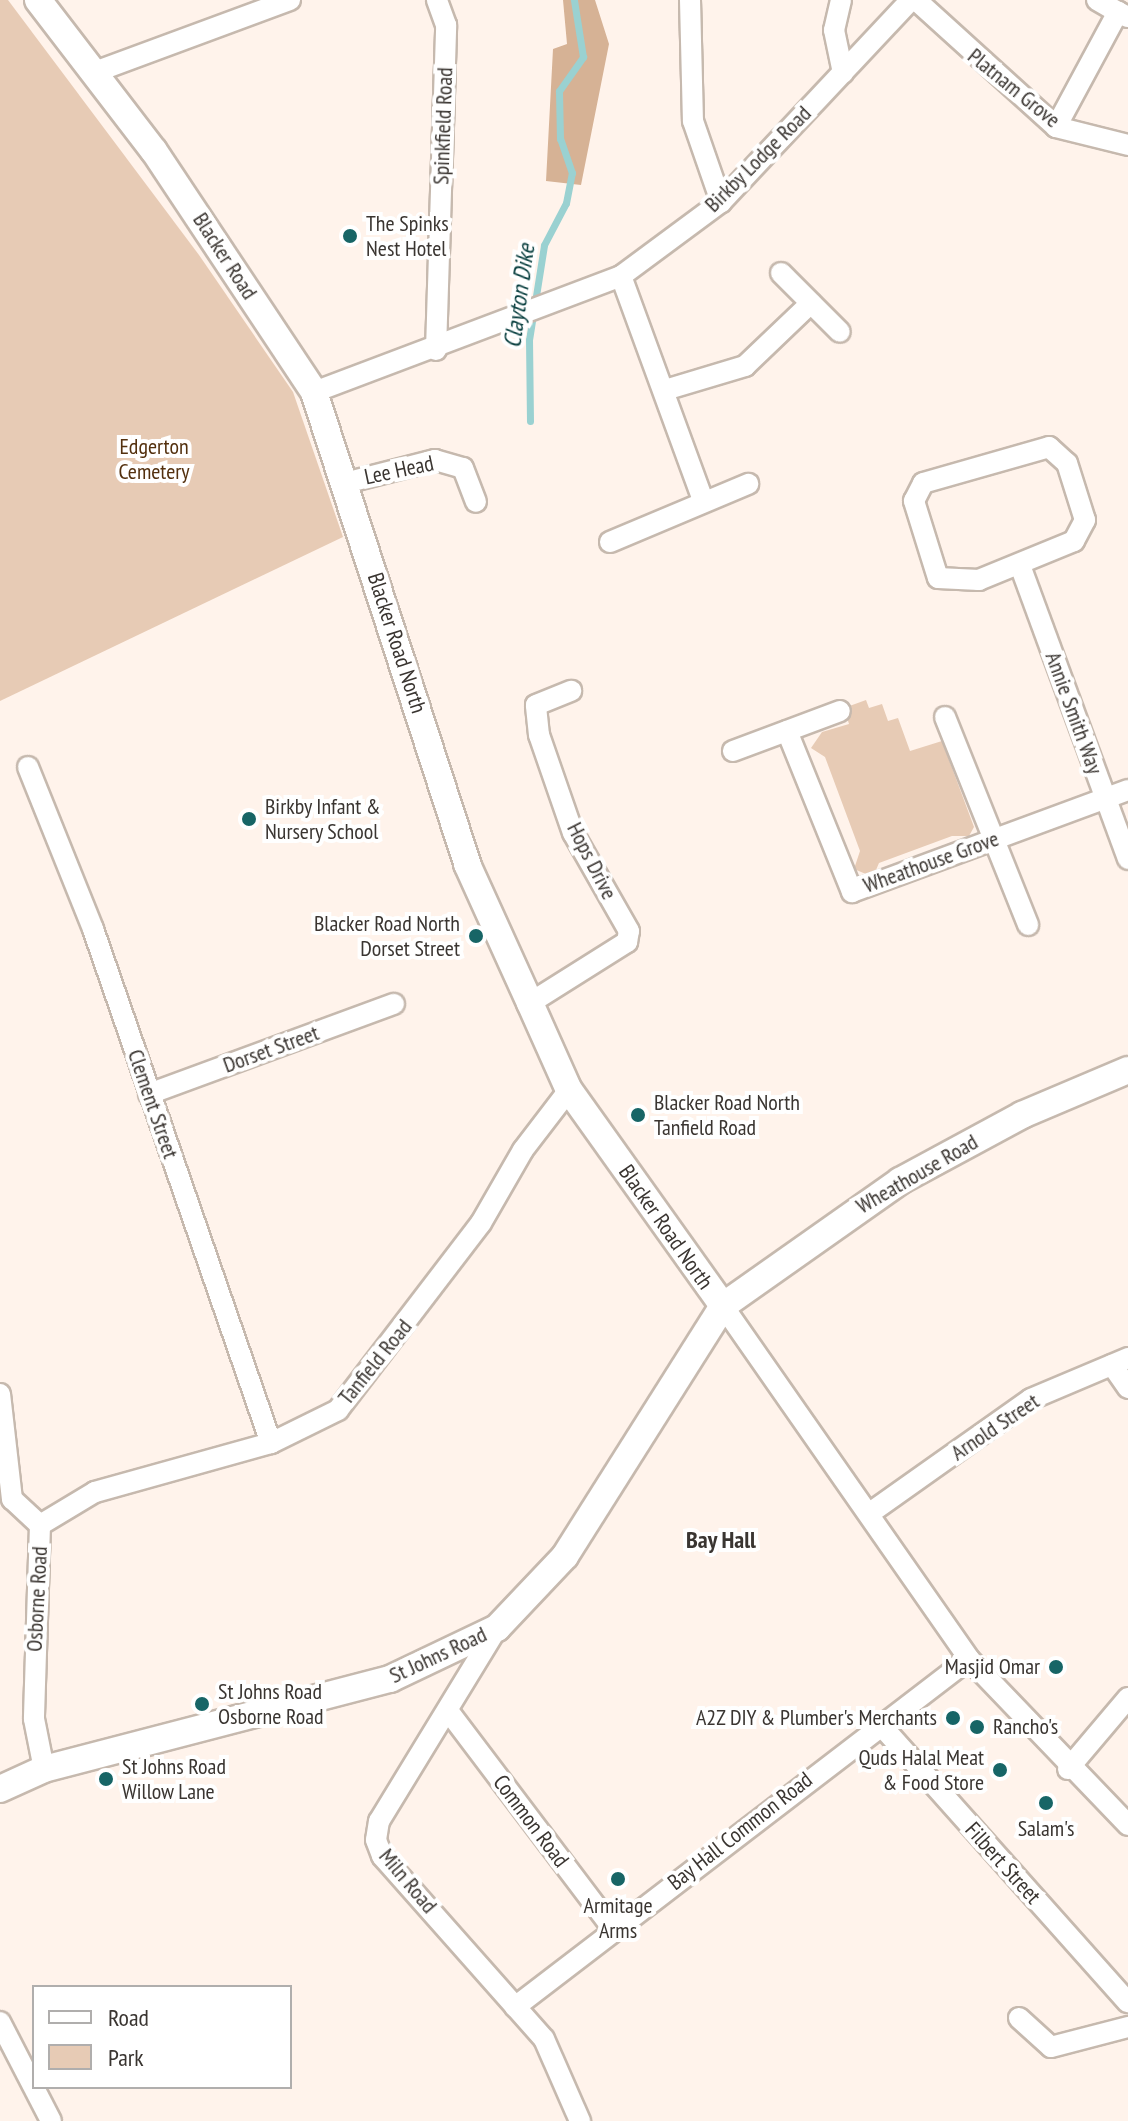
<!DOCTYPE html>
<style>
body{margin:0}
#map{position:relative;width:1128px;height:2121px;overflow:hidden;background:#fff3eb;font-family:"PT Sans Narrow",sans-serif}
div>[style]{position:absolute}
.green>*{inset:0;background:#e7cbb5}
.forest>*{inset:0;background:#d6b295}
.stream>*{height:7px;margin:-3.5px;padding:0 3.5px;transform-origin:3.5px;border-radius:3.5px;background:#9ad1d1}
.roads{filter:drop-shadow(2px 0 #c6b9ae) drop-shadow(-2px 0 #c6b9ae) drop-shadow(0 2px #c6b9ae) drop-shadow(0 -2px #c6b9ae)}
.minor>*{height:20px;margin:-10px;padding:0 10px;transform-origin:10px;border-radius:10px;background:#fff}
.tertiary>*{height:26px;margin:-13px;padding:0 13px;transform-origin:13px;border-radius:13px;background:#fff}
.dots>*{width:22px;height:22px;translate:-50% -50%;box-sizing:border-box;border:4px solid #fff;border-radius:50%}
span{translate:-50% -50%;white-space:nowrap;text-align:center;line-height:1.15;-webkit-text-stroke:8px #fff;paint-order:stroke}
.street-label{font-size:22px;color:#3a3531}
.poi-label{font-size:22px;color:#3a3531}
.left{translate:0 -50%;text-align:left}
.right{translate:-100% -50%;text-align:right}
.park-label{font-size:22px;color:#53300e}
.water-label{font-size:24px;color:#053c3c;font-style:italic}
.neighbourhood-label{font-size:24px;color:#3a3531;font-weight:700}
.legend{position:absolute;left:32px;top:1985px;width:260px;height:104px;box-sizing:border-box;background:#fff;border:2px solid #b0aead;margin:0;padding:10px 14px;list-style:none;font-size:24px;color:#3a3531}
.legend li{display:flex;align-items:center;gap:16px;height:40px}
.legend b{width:40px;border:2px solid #b0aead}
</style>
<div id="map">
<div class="green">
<i style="clip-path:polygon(0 0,8px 0,199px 255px,293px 392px,343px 537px,0 701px)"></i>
<i style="clip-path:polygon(866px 700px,869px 708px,882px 704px,888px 721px,898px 718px,910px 751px,942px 741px,974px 827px,969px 836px,952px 836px,879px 863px,873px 877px,854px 869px,860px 851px,825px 757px,811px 748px,822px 732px,849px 724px,844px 708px)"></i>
</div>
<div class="forest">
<i style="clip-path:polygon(563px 0,595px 0,609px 44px,581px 185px,546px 181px,553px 49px,567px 44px)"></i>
</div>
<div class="stream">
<i style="left:530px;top:421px;width:81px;rotate:-90.7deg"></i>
<i style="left:529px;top:340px;width:96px;rotate:-81deg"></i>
<i style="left:544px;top:245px;width:47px;rotate:-62.4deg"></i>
<i style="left:566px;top:203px;width:31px;rotate:-79deg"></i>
<i style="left:572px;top:173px;width:36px;rotate:-109deg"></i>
<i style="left:560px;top:139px;width:48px;rotate:-91.2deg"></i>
<i style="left:559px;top:91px;width:42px;rotate:-54.8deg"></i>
<i style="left:583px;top:57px;width:58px;rotate:-99deg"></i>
</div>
<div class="roads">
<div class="minor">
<i style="left:690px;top:0;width:121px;rotate:88.6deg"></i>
<i style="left:693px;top:121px;width:86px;rotate:70.9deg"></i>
<i style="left:841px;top:0;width:31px;rotate:103deg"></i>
<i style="left:834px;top:30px;width:44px;rotate:78.2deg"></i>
<i style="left:916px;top:0;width:189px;rotate:42.2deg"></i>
<i style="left:1056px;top:127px;width:74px;rotate:14deg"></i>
<i style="left:1097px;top:0;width:24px;rotate:30deg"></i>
<i style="left:95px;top:72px;width:208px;rotate:-20.3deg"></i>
<i style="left:1056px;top:127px;width:131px;rotate:-61.7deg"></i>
<i style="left:1118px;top:12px;width:11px;rotate:27deg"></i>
<i style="left:781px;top:273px;width:83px;rotate:45deg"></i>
<i style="left:621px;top:276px;width:239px;rotate:69.9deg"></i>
<i style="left:436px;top:350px;width:325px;rotate:-88.2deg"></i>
<i style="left:446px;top:25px;width:27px;rotate:-110deg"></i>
<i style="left:665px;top:390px;width:84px;rotate:-16.7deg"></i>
<i style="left:745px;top:366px;width:91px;rotate:-43.7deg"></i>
<i style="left:314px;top:392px;width:328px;rotate:-20.7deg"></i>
<i style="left:621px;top:276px;width:124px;rotate:-36.5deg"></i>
<i style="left:721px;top:202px;width:277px;rotate:-46.8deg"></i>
<i style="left:1049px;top:447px;width:24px;rotate:42deg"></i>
<i style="left:1067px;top:463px;width:60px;rotate:72.5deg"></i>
<i style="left:1085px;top:520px;width:24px;rotate:118deg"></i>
<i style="left:1074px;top:541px;width:103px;rotate:157.7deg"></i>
<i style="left:979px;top:580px;width:41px;rotate:-177.2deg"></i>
<i style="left:938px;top:578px;width:81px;rotate:-107.3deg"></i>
<i style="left:914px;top:501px;width:20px;rotate:-63deg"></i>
<i style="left:923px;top:483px;width:131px;rotate:-15.9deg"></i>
<i style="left:345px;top:483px;width:93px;rotate:-14.3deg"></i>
<i style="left:435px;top:460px;width:29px;rotate:16deg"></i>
<i style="left:463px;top:468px;width:36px;rotate:69deg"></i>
<i style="left:610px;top:542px;width:150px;rotate:-22.8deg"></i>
<i style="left:1021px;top:568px;width:310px;rotate:69.8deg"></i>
<i style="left:945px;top:717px;width:224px;rotate:68.2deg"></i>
<i style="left:787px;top:731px;width:174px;rotate:68deg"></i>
<i style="left:852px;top:892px;width:294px;rotate:-20.3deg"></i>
<i style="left:733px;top:751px;width:114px;rotate:-20.5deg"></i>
<i style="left:28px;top:767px;width:175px;rotate:68.1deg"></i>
<i style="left:93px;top:929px;width:544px;rotate:70.9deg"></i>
<i style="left:530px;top:1003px;width:115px;rotate:-32.2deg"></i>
<i style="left:627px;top:942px;width:11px;rotate:-80deg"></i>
<i style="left:629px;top:931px;width:113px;rotate:-119.7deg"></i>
<i style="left:573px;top:833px;width:104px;rotate:-109.1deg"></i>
<i style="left:539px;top:735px;width:30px;rotate:-96deg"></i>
<i style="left:536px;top:705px;width:38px;rotate:-22deg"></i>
<i style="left:149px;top:1094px;width:261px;rotate:-20.2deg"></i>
<i style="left:723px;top:1306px;width:430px;rotate:55.1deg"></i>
<i style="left:969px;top:1659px;width:230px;rotate:46.2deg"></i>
<i style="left:1112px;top:1365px;width:28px;rotate:55deg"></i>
<i style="left:0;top:1394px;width:106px;rotate:83.5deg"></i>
<i style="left:12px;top:1499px;width:38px;rotate:43deg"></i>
<i style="left:40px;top:1525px;width:194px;rotate:91.8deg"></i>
<i style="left:34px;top:1719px;width:51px;rotate:78.7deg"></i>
<i style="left:870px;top:1513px;width:197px;rotate:-35.3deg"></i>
<i style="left:1031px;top:1399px;width:105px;rotate:-22.9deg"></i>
<i style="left:40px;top:1525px;width:64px;rotate:-31deg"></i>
<i style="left:95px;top:1492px;width:183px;rotate:-15.6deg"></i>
<i style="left:271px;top:1443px;width:75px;rotate:-26.2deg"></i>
<i style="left:338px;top:1410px;width:235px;rotate:-52.6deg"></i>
<i style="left:481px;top:1223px;width:84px;rotate:-60.1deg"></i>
<i style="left:523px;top:1150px;width:76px;rotate:-52.5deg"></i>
<i style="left:497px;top:1628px;width:226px;rotate:121.4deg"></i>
<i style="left:379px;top:1821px;width:19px;rotate:99deg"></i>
<i style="left:376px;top:1840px;width:17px;rotate:69deg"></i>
<i style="left:382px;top:1856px;width:244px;rotate:48.5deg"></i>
<i style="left:544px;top:2039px;width:90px;rotate:66.3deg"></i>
<i style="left:449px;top:1712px;width:272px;rotate:52.9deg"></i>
<i style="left:879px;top:1723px;width:374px;rotate:48.3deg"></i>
<i style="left:1068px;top:1769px;width:93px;rotate:-49.8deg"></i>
<i style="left:515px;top:2007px;width:572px;rotate:-37.47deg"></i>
<i style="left:1019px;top:2018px;width:43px;rotate:42.2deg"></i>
<i style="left:1051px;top:2047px;width:80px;rotate:-14.6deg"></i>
<i style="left:0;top:2022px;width:111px;rotate:62.7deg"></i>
</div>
<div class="tertiary">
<i style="left:38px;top:0;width:190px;rotate:52.5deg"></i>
<i style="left:154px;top:151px;width:289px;rotate:56.4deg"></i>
<i style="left:314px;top:392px;width:496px;rotate:72deg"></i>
<i style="left:467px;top:864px;width:153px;rotate:65.6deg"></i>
<i style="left:530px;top:1003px;width:95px;rotate:65.9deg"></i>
<i style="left:569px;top:1090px;width:265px;rotate:54.5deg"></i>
<i style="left:0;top:1789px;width:48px;rotate:-24.4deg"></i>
<i style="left:44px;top:1769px;width:358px;rotate:-14.6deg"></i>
<i style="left:390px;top:1679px;width:119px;rotate:-25.5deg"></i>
<i style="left:497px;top:1628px;width:99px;rotate:-46.6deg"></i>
<i style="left:565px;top:1556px;width:296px;rotate:-57.7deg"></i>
<i style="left:723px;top:1306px;width:217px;rotate:-35.2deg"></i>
<i style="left:900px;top:1181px;width:139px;rotate:-28.4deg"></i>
<i style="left:1022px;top:1115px;width:115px;rotate:-23deg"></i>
</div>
</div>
<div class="dots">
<i style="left:350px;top:236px;background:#176566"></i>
<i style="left:249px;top:819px;background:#176566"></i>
<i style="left:476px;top:936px;background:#176566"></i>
<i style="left:638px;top:1115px;background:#176566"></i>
<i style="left:1056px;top:1667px;background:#176566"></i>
<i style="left:202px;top:1704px;background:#176566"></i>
<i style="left:953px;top:1718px;background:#176566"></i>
<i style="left:977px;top:1727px;background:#176566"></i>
<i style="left:1000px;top:1770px;background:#176566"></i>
<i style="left:106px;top:1779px;background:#176566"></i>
<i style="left:1046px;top:1803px;background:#176566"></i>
<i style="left:618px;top:1879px;background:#176566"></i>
</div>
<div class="street-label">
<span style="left:1014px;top:88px;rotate:39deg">Platnam Grove</span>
<span style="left:443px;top:126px;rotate:-88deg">Spinkfield Road</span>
<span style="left:758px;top:159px;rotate:-45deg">Birkby Lodge Road</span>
<span style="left:225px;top:256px;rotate:57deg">Blacker Road</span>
<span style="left:399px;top:470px;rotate:-12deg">Lee Head</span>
<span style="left:397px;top:643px;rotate:72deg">Blacker Road North</span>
<span style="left:1074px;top:713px;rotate:70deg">Annie Smith Way</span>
<span style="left:592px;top:861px;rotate:63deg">Hops Drive</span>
<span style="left:931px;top:862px;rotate:-20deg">Wheathouse Grove</span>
<span style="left:271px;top:1049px;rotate:-20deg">Dorset Street</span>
<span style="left:153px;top:1104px;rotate:71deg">Clement Street</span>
<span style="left:917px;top:1174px;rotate:-30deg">Wheathouse Road</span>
<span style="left:666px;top:1227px;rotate:55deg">Blacker Road North</span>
<span style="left:375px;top:1362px;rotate:-51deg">Tanfield Road</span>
<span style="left:995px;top:1427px;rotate:-34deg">Arnold Street</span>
<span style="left:37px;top:1599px;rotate:-87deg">Osborne Road</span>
<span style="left:438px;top:1655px;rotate:-25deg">St Johns Road</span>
<span style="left:531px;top:1821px;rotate:53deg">Common Road</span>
<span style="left:740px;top:1831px;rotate:-38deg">Bay Hall Common Road</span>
<span style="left:1003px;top:1863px;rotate:48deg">Filbert Street</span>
<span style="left:408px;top:1881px;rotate:50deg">Miln Road</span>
</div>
<div class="poi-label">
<span class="left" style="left:366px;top:236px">The Spinks<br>Nest Hotel</span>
<span class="left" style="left:265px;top:819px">Birkby Infant &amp;<br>Nursery School</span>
<span class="right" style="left:460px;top:936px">Blacker Road North<br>Dorset Street</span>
<span class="left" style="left:654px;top:1115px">Blacker Road North<br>Tanfield Road</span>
<span class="right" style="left:1040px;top:1667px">Masjid Omar</span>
<span class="left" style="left:218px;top:1704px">St Johns Road<br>Osborne Road</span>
<span class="right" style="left:937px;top:1718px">A2Z DIY &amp; Plumber's Merchants</span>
<span class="left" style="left:993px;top:1727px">Rancho's</span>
<span class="right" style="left:984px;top:1770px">Quds Halal Meat<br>&amp; Food Store</span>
<span class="left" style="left:122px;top:1779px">St Johns Road<br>Willow Lane</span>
<span style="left:1046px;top:1829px">Salam's</span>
<span style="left:618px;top:1918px">Armitage<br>Arms</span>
</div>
<div class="park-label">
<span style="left:154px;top:459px">Edgerton<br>Cemetery</span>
</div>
<div class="water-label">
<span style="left:519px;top:296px;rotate:-82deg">Clayton Dike</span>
</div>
<div class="neighbourhood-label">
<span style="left:721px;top:1540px">Bay Hall</span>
</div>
<ul class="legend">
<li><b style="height:10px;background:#fff"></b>Road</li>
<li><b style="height:22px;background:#e7cbb5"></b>Park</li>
</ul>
</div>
